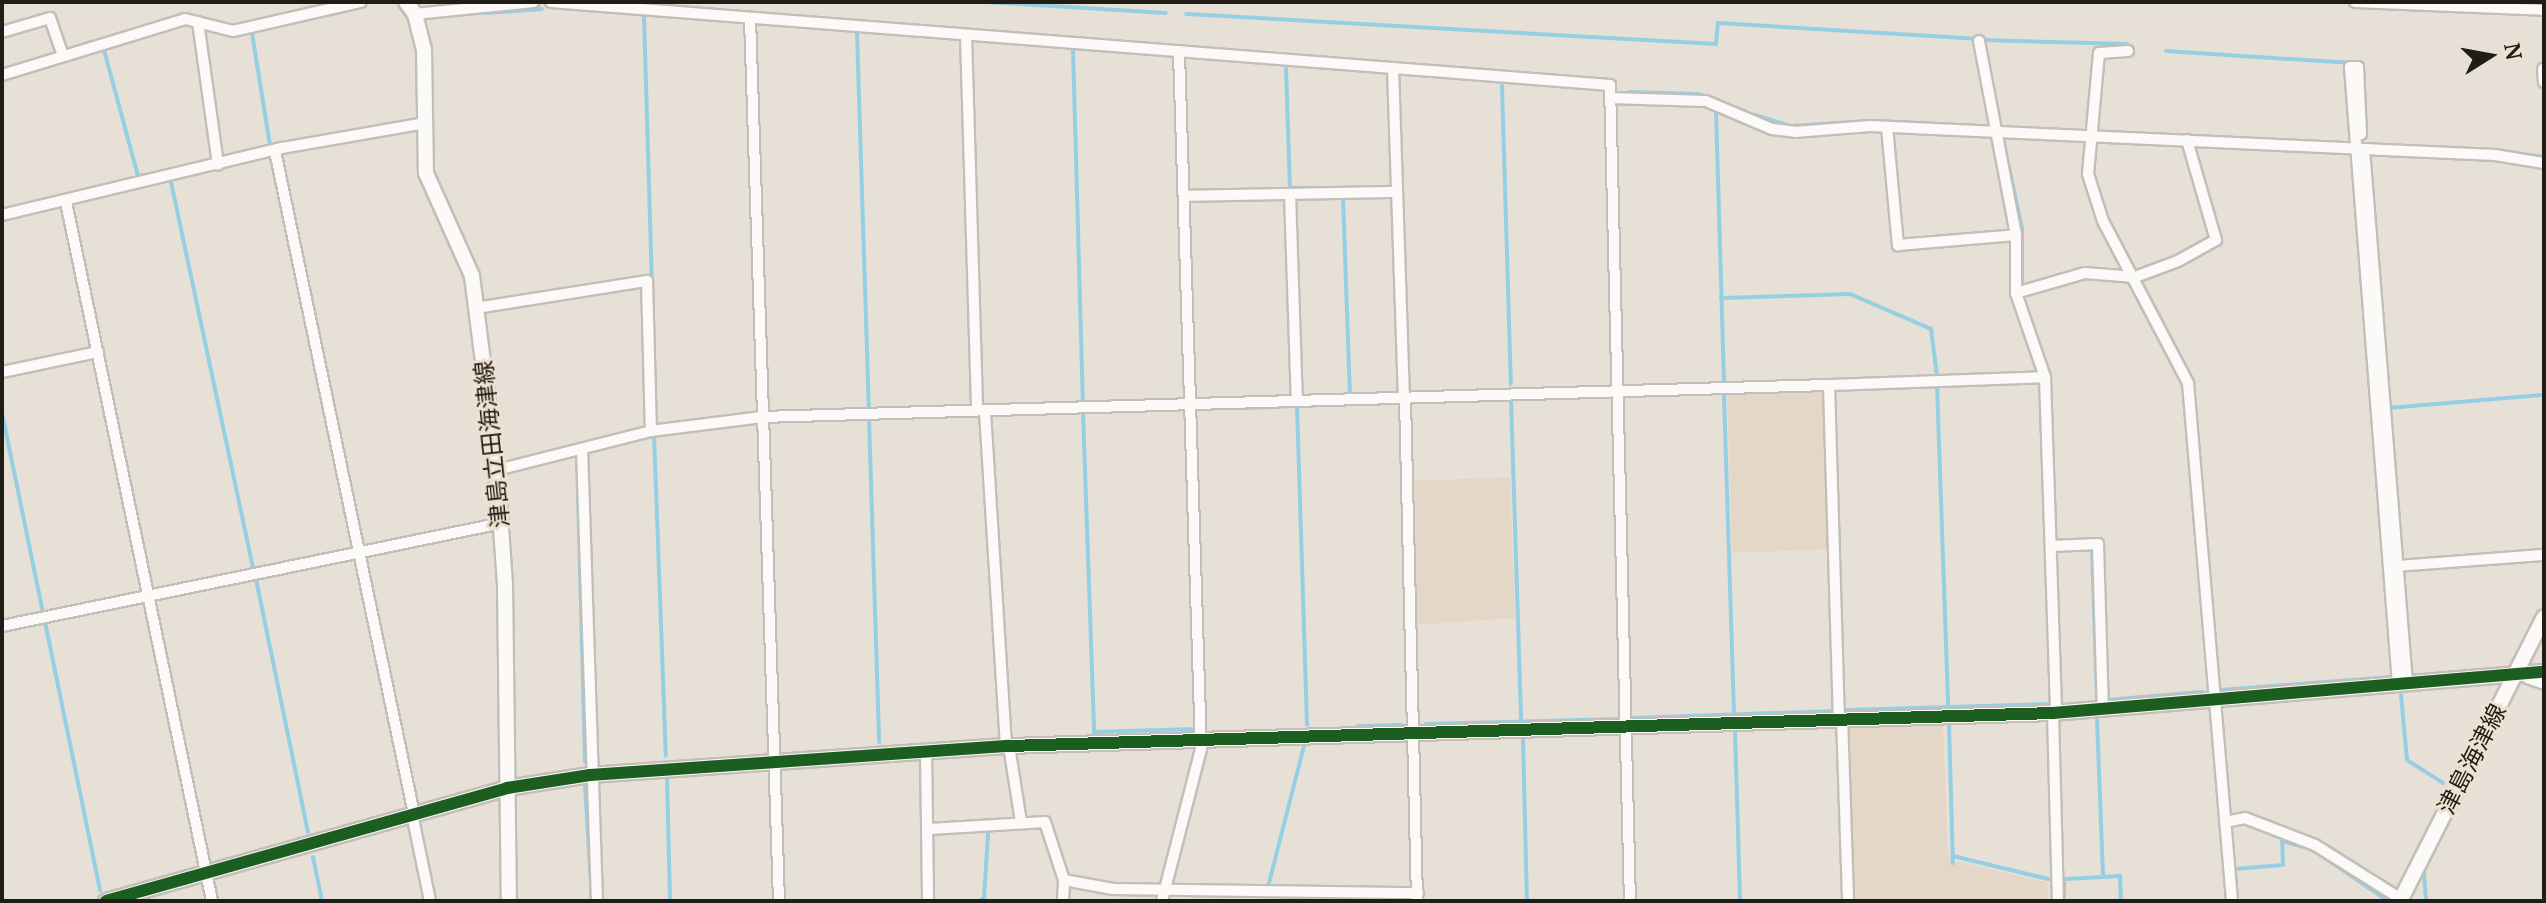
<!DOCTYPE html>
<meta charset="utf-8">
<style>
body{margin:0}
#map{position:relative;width:2546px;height:903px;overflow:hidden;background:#e7e0d7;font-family:"PT Serif","Noto Sans JP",serif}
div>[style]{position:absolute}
.built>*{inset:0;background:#e4d7c7}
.stream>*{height:4px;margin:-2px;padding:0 2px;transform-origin:2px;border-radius:2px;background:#96cfe4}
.roads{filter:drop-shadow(2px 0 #c3beb7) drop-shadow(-2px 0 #c3beb7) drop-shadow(0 2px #c3beb7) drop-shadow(0 -2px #c3beb7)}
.street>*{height:10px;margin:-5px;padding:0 5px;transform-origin:5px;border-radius:5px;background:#fbfaf9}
.secondary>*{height:14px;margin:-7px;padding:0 7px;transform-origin:7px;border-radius:7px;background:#fbfaf9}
.cycleway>*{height:12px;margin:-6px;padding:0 6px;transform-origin:6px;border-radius:6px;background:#1b5e20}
span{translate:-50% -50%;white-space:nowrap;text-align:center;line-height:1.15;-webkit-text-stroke:6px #ede1d1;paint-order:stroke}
.street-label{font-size:24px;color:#201c16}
.frame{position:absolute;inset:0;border:4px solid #201c16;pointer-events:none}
.north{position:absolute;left:2450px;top:16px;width:80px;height:80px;-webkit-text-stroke:6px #ede1d1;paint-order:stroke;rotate:79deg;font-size:22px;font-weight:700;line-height:32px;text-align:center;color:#201c16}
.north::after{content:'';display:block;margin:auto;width:28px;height:36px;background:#201c16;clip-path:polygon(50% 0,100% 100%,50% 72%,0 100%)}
</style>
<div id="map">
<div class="built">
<i style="clip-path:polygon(1825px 391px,1831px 549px,1732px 553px,1727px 392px)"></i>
<i style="clip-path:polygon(1510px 477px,1515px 618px,1416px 625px,1412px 481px)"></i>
<i style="clip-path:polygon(1943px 724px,1948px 859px,2048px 883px,2048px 901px,1851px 901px,1845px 726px)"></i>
</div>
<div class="stream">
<i style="left:986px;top:2px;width:180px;rotate:3.5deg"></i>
<i style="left:486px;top:13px;width:56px;rotate:-4.1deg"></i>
<i style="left:1186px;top:14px;width:531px;rotate:3.24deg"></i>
<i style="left:1716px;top:44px;width:21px;rotate:-85deg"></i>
<i style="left:1718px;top:23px;width:259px;rotate:3.5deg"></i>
<i style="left:644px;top:17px;width:265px;rotate:88.3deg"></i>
<i style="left:252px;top:33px;width:113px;rotate:80.9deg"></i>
<i style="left:857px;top:33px;width:378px;rotate:88.2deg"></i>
<i style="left:1982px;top:40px;width:145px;rotate:1.6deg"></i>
<i style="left:104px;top:50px;width:131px;rotate:74.9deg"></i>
<i style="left:138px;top:176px;width:31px;rotate:-9deg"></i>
<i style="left:1073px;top:50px;width:353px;rotate:88.4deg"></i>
<i style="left:2166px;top:51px;width:187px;rotate:3.7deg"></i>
<i style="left:1286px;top:69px;width:119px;rotate:88.1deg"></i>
<i style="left:1290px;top:188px;width:53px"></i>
<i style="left:1502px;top:86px;width:298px;rotate:88.3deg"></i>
<i style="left:1629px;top:92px;width:69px;rotate:1.7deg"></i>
<i style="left:1698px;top:94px;width:52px;rotate:20.2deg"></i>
<i style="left:1716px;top:112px;width:270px;rotate:88.3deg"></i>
<i style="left:1755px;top:115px;width:37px;rotate:17deg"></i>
<i style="left:1790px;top:126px;width:80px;rotate:-3.6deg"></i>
<i style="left:1879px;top:121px;width:175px;rotate:2.9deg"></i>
<i style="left:2005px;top:149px;width:81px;rotate:77.9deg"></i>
<i style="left:2022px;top:228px;width:57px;rotate:90deg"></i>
<i style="left:2495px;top:150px;width:49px;rotate:8.1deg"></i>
<i style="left:171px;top:182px;width:398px;rotate:78deg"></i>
<i style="left:1343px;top:197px;width:198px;rotate:88deg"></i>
<i style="left:1721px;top:298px;width:129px;rotate:-1.8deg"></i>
<i style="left:1850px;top:294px;width:88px;rotate:23.4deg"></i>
<i style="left:1931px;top:329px;width:47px;rotate:82.7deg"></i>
<i style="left:1937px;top:386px;width:321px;rotate:88deg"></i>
<i style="left:1724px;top:396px;width:318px;rotate:88.2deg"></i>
<i style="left:1511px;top:399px;width:323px;rotate:88.2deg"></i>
<i style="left:479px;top:404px;width:117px;rotate:83.1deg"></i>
<i style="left:1297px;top:406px;width:319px;rotate:88.2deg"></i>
<i style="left:1246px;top:408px;width:73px;rotate:-2.4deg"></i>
<i style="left:2388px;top:408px;width:157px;rotate:-4.8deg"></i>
<i style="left:655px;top:411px;width:14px;rotate:86deg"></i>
<i style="left:2px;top:413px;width:204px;rotate:78.4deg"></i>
<i style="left:1083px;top:413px;width:319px;rotate:88deg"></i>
<i style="left:1094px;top:732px;width:101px;rotate:-1.7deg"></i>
<i style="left:869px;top:419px;width:323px;rotate:88.2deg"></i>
<i style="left:654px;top:434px;width:322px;rotate:87.9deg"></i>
<i style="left:577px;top:455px;width:307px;rotate:88.5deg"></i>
<i style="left:2054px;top:551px;width:38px;rotate:-3deg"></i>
<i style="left:2092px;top:549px;width:151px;rotate:88.1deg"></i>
<i style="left:256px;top:579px;width:258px;rotate:78.4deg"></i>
<i style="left:45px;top:622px;width:274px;rotate:78.4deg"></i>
<i style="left:2221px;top:690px;width:170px;rotate:-4.4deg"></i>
<i style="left:2401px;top:695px;width:65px;rotate:84.7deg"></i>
<i style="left:2407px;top:760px;width:43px;rotate:32.6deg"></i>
<i style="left:2106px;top:700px;width:96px;rotate:-4.8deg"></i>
<i style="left:1847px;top:710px;width:201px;rotate:-1.7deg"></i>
<i style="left:1633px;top:718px;width:197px;rotate:-2deg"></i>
<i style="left:2097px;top:719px;width:158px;rotate:87.8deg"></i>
<i style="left:2103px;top:877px;width:17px;rotate:-3deg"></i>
<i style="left:2120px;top:876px;width:25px;rotate:88deg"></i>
<i style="left:1426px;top:724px;width:194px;rotate:-1.5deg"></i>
<i style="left:1949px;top:724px;width:139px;rotate:88.4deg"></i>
<i style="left:1358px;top:726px;width:43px;rotate:-1.3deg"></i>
<i style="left:1735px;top:731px;width:170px;rotate:88.3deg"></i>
<i style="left:1523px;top:740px;width:161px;rotate:88.6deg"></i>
<i style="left:667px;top:777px;width:124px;rotate:88.6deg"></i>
<i style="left:585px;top:785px;width:116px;rotate:86.5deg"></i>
<i style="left:1953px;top:856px;width:98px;rotate:13.6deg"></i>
<i style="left:313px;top:857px;width:45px;rotate:78.4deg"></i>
<i style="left:2424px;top:873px;width:28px;rotate:86deg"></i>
<i style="left:1268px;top:887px;width:146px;rotate:-75.7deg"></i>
<i style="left:979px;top:901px;width:6px;rotate:-31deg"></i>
<i style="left:984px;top:898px;width:64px;rotate:-86.4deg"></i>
<i style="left:2064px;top:901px;width:22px;rotate:-90deg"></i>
<i style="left:2064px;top:879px;width:39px;rotate:-3deg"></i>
<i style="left:2237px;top:901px;width:32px;rotate:-94deg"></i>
<i style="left:2235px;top:869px;width:48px;rotate:-4.8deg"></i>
<i style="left:2283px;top:865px;width:24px;rotate:-92deg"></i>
<i style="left:2282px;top:841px;width:31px;rotate:15deg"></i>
<i style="left:2312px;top:849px;width:88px;rotate:34.4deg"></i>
</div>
<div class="roads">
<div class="street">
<i style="left:551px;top:2px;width:1062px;rotate:4.48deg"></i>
<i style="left:1610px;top:85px;width:816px;rotate:88.6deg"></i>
<i style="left:2355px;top:2px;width:189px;rotate:2.4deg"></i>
<i style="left:415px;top:14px;width:119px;rotate:-5.8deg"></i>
<i style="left:750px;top:18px;width:883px;rotate:88.12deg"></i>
<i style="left:198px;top:22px;width:144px;rotate:82deg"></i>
<i style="left:2px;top:32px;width:50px;rotate:-16.3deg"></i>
<i style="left:50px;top:18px;width:39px;rotate:71deg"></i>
<i style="left:966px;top:35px;width:375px;rotate:88.3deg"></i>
<i style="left:1979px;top:41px;width:197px;rotate:79.2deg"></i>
<i style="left:2128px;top:51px;width:29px;rotate:176deg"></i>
<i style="left:2099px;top:53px;width:121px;rotate:95.2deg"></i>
<i style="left:2088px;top:174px;width:49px;rotate:72.3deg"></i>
<i style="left:2103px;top:221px;width:183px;rotate:62.3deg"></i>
<i style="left:2188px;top:383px;width:520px;rotate:85.14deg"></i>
<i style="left:1393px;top:68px;width:330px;rotate:88.1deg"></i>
<i style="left:2543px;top:69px;width:13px;rotate:86deg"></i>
<i style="left:2px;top:75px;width:191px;rotate:-17deg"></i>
<i style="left:185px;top:19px;width:49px;rotate:14deg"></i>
<i style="left:233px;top:31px;width:131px;rotate:-12.8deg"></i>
<i style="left:1610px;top:98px;width:96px;rotate:1.8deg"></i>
<i style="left:1706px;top:101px;width:72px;rotate:23deg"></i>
<i style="left:1772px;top:129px;width:23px;rotate:7deg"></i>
<i style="left:1795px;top:132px;width:75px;rotate:-4.6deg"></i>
<i style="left:1870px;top:126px;width:626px;rotate:2.66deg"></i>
<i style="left:2495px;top:155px;width:50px;rotate:9.3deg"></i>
<i style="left:1887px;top:127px;width:119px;rotate:84.7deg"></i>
<i style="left:1898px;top:245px;width:118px;rotate:-4.8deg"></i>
<i style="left:2016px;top:235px;width:58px;rotate:90deg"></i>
<i style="left:2016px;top:293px;width:89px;rotate:71deg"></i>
<i style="left:2045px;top:377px;width:335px;rotate:88.1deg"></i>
<i style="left:2356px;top:135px;width:5px;rotate:-11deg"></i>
<i style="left:2361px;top:134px;width:67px;rotate:-92.6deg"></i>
<i style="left:2358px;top:67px;width:8px;rotate:180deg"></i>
<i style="left:2350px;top:67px;width:619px;rotate:85.55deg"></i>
<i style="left:2364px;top:149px;width:537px;rotate:85.4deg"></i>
<i style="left:275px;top:151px;width:677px;rotate:78.16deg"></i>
<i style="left:1290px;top:194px;width:207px;rotate:88.1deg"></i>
<i style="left:1184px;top:196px;width:213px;rotate:-1.1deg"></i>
<i style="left:66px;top:202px;width:714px;rotate:78.2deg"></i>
<i style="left:2px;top:215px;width:288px;rotate:-13.5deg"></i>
<i style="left:282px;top:148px;width:145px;rotate:-9.9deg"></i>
<i style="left:2016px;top:293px;width:72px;rotate:-16.2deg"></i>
<i style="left:2085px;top:273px;width:50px;rotate:4.6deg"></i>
<i style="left:2135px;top:277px;width:46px;rotate:-20.4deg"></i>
<i style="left:2178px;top:261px;width:43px;rotate:-28.9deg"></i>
<i style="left:2216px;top:240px;width:104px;rotate:-106.2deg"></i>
<i style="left:476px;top:308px;width:173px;rotate:-9deg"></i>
<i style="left:647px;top:281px;width:150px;rotate:88.5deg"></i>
<i style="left:2px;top:372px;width:98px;rotate:-11.8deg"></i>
<i style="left:1829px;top:385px;width:216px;rotate:-2.1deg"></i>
<i style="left:1405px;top:398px;width:503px;rotate:88.63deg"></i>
<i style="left:985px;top:412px;width:336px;rotate:86.4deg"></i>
<i style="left:582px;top:449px;width:452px;rotate:88.1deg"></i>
<i style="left:497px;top:470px;width:159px;rotate:-14.2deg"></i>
<i style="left:651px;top:431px;width:112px;rotate:-7.2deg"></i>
<i style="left:762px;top:417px;width:1067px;rotate:-1.72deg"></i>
<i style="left:1829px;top:385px;width:332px;rotate:88.3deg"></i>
<i style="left:2051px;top:546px;width:47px;rotate:-2.4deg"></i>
<i style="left:2098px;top:544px;width:165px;rotate:88.3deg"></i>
<i style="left:2397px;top:566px;width:147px;rotate:-4.3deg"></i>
<i style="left:2px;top:626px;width:510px;rotate:-11.64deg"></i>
<i style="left:2527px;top:678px;width:18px;rotate:19deg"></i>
<i style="left:2053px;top:713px;width:188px;rotate:88.5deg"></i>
<i style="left:1842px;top:717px;width:184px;rotate:88.1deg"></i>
<i style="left:1009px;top:746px;width:77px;rotate:81deg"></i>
<i style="left:926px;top:752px;width:149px;rotate:89.2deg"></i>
<i style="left:412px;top:814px;width:89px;rotate:78.3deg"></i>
<i style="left:2225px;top:822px;width:20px;rotate:-11deg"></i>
<i style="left:2245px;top:818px;width:75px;rotate:21.1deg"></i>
<i style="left:2315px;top:845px;width:102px;rotate:32.1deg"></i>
<i style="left:930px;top:829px;width:115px;rotate:-3.5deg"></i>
<i style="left:1045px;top:822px;width:61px;rotate:71.9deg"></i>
<i style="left:1064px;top:880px;width:50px;rotate:10.4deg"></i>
<i style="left:1113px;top:889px;width:305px;rotate:0.8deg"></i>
<i style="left:1063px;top:901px;width:21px;rotate:-87deg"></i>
<i style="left:1162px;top:901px;width:157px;rotate:-75.6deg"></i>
<i style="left:1201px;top:749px;width:698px;rotate:-91.81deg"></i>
</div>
<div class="secondary">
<i style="left:406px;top:2px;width:15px;rotate:53deg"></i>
<i style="left:415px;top:14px;width:36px;rotate:76deg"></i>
<i style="left:424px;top:49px;width:124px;rotate:89.1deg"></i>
<i style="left:426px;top:173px;width:113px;rotate:65.9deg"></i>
<i style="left:472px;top:276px;width:196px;rotate:82.7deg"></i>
<i style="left:497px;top:470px;width:114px;rotate:86deg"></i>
<i style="left:505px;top:584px;width:317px;rotate:89.3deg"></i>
<i style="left:106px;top:901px;width:417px;rotate:-15.7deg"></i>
<i style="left:507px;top:788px;width:84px;rotate:-8.9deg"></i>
<i style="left:590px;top:775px;width:420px;rotate:-4deg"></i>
<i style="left:1009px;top:746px;width:1045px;rotate:-1.81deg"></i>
<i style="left:2053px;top:713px;width:493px;rotate:-4.8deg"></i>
<i style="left:2400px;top:901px;width:318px;rotate:-63.1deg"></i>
</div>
</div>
<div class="cycleway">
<i style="left:106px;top:901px;width:417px;rotate:-15.7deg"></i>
<i style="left:507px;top:788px;width:84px;rotate:-8.9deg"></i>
<i style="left:590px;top:775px;width:420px;rotate:-4deg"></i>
<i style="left:1009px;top:746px;width:1045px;rotate:-1.81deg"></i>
<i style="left:2053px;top:713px;width:493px;rotate:-4.8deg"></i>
</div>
<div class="street-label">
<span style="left:492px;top:444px;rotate:-96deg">津島立田海津線</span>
<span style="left:2472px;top:759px;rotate:-63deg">津島海津線</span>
</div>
<div class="frame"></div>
<div class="north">N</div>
</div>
